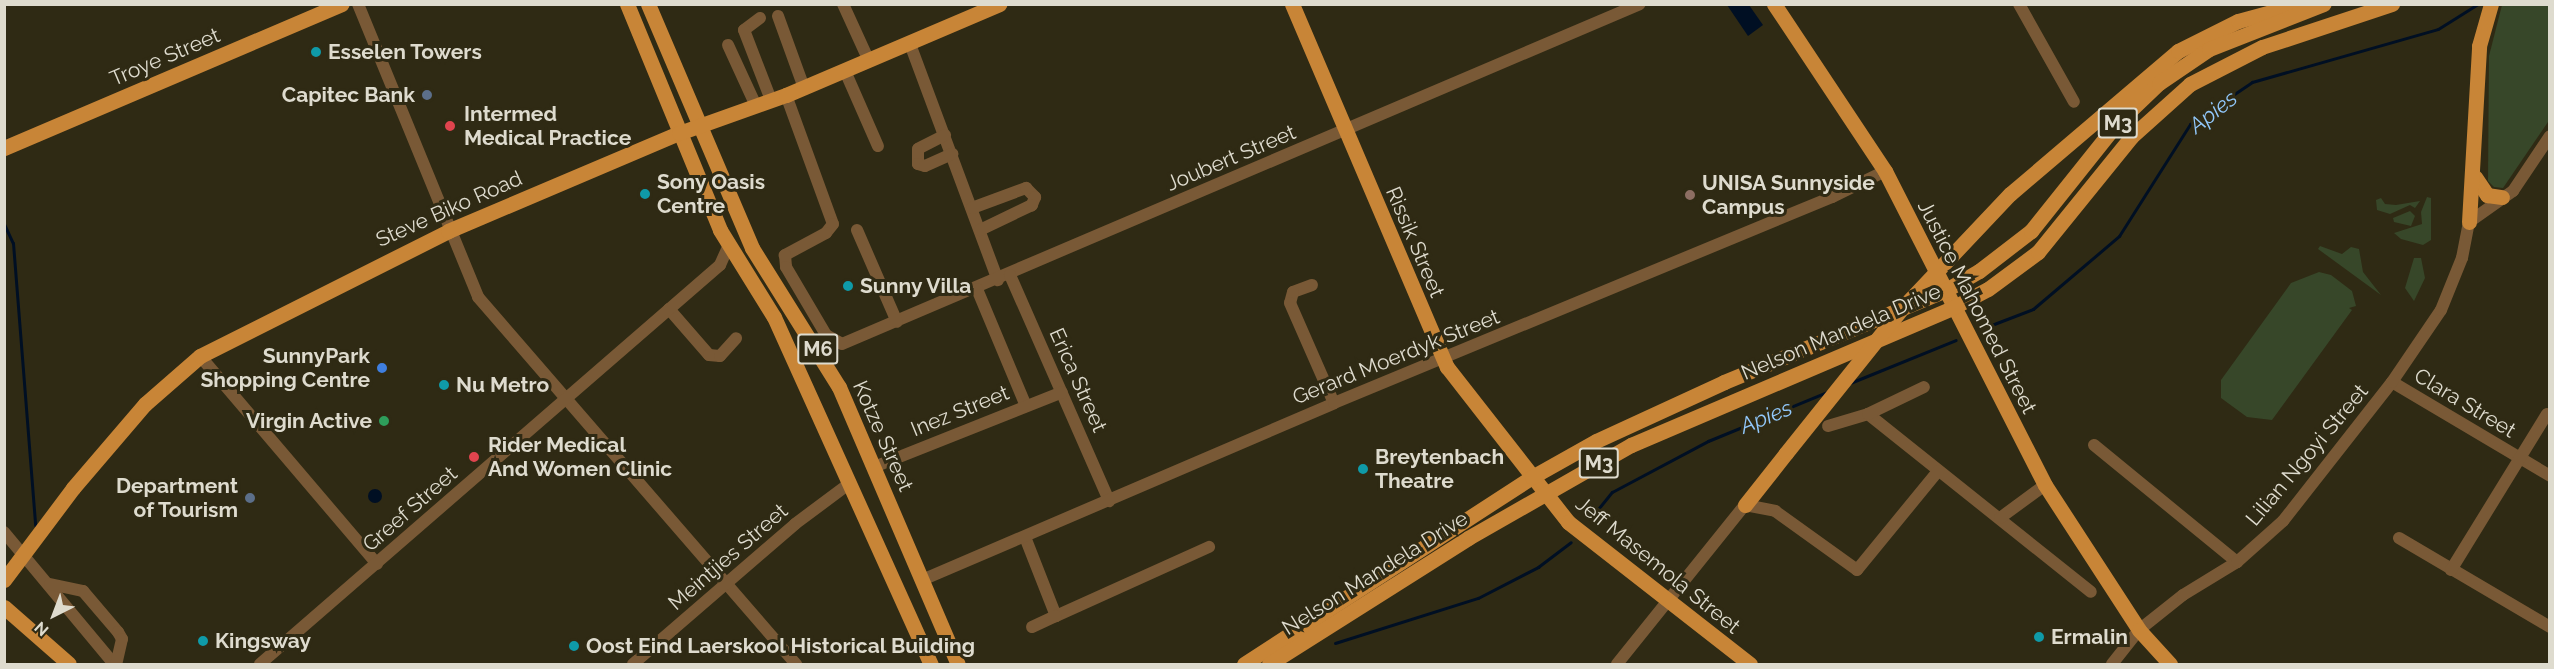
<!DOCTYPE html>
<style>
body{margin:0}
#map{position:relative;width:2554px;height:669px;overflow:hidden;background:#2f2a14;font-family:Raleway,sans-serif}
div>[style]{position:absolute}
.green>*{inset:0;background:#374729}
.water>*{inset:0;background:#000f23}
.round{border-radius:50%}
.stream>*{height:3px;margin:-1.5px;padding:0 1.5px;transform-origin:1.5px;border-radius:1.5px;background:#000f23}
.minor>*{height:12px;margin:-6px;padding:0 6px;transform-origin:6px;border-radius:6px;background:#795936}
.major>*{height:15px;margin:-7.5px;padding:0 7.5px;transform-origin:7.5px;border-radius:7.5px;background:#c88537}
.major-bridge>*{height:15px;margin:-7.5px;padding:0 7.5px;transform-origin:7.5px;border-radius:7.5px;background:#c88537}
.dots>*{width:16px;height:16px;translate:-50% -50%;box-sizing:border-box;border:3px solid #2f2a14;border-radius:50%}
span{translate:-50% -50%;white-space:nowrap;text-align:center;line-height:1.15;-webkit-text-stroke:6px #2f2a14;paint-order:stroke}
.shield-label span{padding:2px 4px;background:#2f2a14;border:2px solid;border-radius:4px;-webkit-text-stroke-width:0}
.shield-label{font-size:20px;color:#dedbce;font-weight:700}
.poi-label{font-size:21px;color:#dedbce;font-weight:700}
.left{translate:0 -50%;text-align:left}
.right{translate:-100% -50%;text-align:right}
.street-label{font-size:21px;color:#dedbce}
.water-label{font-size:22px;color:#92c8fb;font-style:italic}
.frame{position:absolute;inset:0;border:6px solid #dedbce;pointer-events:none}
.north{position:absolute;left:24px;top:585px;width:60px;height:60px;-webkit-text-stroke:4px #2f2a14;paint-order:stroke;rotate:222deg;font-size:16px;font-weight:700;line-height:24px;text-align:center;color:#dedbce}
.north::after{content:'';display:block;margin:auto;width:21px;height:27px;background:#dedbce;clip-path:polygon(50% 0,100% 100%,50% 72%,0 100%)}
</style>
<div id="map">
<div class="green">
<i style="clip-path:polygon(2502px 5px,2549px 5px,2550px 119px,2503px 188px,2494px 187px,2488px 181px,2489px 56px)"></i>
<i style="clip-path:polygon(2427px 197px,2431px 198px,2431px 240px,2423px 245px,2401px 239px,2394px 233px,2422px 224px,2421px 212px)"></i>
<i style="clip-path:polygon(2381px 198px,2385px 204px,2396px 205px,2420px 201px,2415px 208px,2410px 205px,2390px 214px,2377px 210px,2376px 200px)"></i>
<i style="clip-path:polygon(2410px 211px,2415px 216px,2411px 226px,2394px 222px,2393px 218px)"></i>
<i style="clip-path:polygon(2320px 246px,2342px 254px,2351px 247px,2359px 249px,2363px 272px,2381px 295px,2318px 249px)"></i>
<i style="clip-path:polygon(2414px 258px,2421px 258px,2425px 278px,2414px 301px,2405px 288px)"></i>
<i style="clip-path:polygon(2319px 272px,2331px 275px,2352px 291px,2356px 306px,2349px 308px,2352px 310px,2272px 420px,2247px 417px,2221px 398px,2221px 380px,2291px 283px)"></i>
</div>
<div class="water">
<i style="clip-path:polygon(1727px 5px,1749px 5px,1763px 25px,1748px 36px)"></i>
<i class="round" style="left:1404px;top:450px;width:18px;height:18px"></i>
<i class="round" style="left:368px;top:489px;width:14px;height:14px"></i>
</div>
<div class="stream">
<i style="left:4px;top:224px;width:21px;rotate:65deg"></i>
<i style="left:13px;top:243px;width:283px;rotate:85.5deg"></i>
<i style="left:1981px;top:329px;width:56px;rotate:-21deg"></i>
<i style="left:2033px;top:309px;width:113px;rotate:-40.3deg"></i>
<i style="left:2119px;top:236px;width:133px;rotate:-57.6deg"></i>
<i style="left:2190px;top:124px;width:75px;rotate:-34.1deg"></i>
<i style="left:2252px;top:82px;width:193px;rotate:-15.9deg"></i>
<i style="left:2438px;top:29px;width:47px;rotate:-32deg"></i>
<i style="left:1850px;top:383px;width:114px;rotate:-22.1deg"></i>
<i style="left:1590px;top:519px;width:35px;rotate:-51deg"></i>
<i style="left:1612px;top:492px;width:109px;rotate:-28deg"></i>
<i style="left:1708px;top:441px;width:129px;rotate:-22.4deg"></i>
<i style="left:1335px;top:643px;width:150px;rotate:-17.5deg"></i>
<i style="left:1478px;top:598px;width:68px;rotate:-27.3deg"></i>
<i style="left:1538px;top:567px;width:41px;rotate:-37.1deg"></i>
</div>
<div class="minor">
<i style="left:358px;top:4px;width:317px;rotate:67.7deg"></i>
<i style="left:478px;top:297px;width:486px;rotate:49.1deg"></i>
<i style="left:843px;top:4px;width:63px;rotate:65.5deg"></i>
<i style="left:2019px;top:4px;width:112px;rotate:60.7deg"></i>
<i style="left:778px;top:16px;width:77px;rotate:70.1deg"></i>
<i style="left:760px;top:18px;width:20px;rotate:143deg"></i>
<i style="left:744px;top:30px;width:75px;rotate:68.9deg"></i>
<i style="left:910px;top:44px;width:252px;rotate:69.6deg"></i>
<i style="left:728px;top:45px;width:67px;rotate:65.3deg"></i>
<i style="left:845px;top:71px;width:82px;rotate:66.3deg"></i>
<i style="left:786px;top:95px;width:137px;rotate:70deg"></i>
<i style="left:833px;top:224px;width:11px;rotate:128deg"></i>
<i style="left:826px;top:233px;width:47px;rotate:151.8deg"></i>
<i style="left:785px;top:255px;width:12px;rotate:85deg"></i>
<i style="left:786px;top:267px;width:79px;rotate:59.5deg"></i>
<i style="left:826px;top:335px;width:18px;rotate:29deg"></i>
<i style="left:842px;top:344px;width:867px;rotate:-23.08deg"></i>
<i style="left:945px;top:135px;width:30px;rotate:153deg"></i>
<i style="left:918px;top:149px;width:15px;rotate:90deg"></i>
<i style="left:918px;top:164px;width:7px;rotate:16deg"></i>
<i style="left:925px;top:166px;width:30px;rotate:-24deg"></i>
<i style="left:972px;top:208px;width:58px;rotate:-20.3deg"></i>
<i style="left:1026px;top:188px;width:13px;rotate:45deg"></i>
<i style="left:1035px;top:197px;width:9px;rotate:111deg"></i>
<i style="left:1032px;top:205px;width:58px;rotate:154.3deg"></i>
<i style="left:857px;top:230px;width:100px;rotate:66.5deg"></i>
<i style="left:1010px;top:275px;width:247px;rotate:66.3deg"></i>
<i style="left:1312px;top:285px;width:20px;rotate:160deg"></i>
<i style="left:1293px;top:292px;width:11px;rotate:105deg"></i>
<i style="left:1290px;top:303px;width:109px;rotate:66.3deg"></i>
<i style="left:977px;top:289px;width:127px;rotate:67.3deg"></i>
<i style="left:669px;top:309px;width:61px;rotate:49deg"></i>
<i style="left:709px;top:355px;width:11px;rotate:5deg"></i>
<i style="left:720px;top:356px;width:24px;rotate:-48deg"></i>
<i style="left:200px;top:356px;width:273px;rotate:49.6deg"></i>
<i style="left:2392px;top:382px;width:184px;rotate:30.7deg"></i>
<i style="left:1868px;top:414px;width:285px;rotate:38.6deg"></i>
<i style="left:1828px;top:426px;width:42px;rotate:-16.7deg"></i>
<i style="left:1868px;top:414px;width:62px;rotate:-25.7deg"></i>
<i style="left:2094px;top:445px;width:185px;rotate:39.3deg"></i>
<i style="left:874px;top:467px;width:202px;rotate:-21.7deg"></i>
<i style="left:2000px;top:518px;width:56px;rotate:-36.3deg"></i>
<i style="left:4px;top:532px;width:172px;rotate:50.2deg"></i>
<i style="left:1025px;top:537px;width:85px;rotate:68.6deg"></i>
<i style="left:1056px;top:616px;width:168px;rotate:-24.3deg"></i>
<i style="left:2399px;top:538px;width:175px;rotate:30.5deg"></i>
<i style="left:2451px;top:570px;width:183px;rotate:-58.4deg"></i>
<i style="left:922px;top:580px;width:448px;rotate:-23.2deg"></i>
<i style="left:1334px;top:403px;width:539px;rotate:-22.47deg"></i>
<i style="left:1832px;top:197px;width:59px;rotate:-26.1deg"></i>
<i style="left:50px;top:584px;width:34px;rotate:12deg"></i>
<i style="left:83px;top:591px;width:54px;rotate:49.5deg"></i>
<i style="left:118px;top:632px;width:8px;rotate:60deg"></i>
<i style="left:122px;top:639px;width:26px;rotate:103deg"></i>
<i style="left:1032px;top:627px;width:26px;rotate:-25deg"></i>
<i style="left:260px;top:664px;width:609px;rotate:-40.94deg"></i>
<i style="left:720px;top:265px;width:22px;rotate:-66deg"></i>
<i style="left:633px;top:664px;width:214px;rotate:-40.8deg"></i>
<i style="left:795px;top:524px;width:69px;rotate:-36.7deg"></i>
<i style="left:1617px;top:664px;width:204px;rotate:-51.2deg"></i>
<i style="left:1745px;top:505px;width:31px;rotate:11deg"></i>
<i style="left:1775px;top:511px;width:101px;rotate:35.7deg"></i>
<i style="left:1857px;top:570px;width:128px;rotate:-50.7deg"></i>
<i style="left:2112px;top:664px;width:43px;rotate:-51.5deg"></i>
<i style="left:2139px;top:630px;width:56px;rotate:-38.5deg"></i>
<i style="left:2183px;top:595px;width:63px;rotate:-31.4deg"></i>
<i style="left:2237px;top:562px;width:62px;rotate:-41.7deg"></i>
<i style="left:2283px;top:521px;width:177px;rotate:-51.9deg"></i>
<i style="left:2392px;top:382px;width:87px;rotate:-55.8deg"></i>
<i style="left:2441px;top:310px;width:56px;rotate:-68deg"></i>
<i style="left:2462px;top:258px;width:37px;rotate:-79deg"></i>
<i style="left:2469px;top:222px;width:54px;rotate:-35.2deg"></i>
<i style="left:2513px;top:191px;width:66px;rotate:-56.1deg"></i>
</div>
<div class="major">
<i style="left:627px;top:4px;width:244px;rotate:67.6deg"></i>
<i style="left:720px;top:230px;width:102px;rotate:58.2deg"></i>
<i style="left:774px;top:317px;width:381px;rotate:65.7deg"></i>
<i style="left:648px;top:4px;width:265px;rotate:66.9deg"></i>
<i style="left:752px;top:248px;width:164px;rotate:58deg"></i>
<i style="left:839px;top:387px;width:301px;rotate:66.8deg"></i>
<i style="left:1292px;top:4px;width:395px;rotate:66.9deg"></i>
<i style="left:1447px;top:367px;width:197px;rotate:52deg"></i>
<i style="left:1568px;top:522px;width:231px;rotate:38deg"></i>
<i style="left:1774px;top:4px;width:201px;rotate:56.4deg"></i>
<i style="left:1885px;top:171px;width:352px;rotate:63deg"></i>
<i style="left:2045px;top:485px;width:173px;rotate:57deg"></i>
<i style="left:2139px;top:630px;width:46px;rotate:47.6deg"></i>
<i style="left:4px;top:148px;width:367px;rotate:-23.1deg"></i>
<i style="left:2475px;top:177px;width:22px;rotate:56deg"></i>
<i style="left:2487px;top:195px;width:15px;rotate:8deg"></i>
<i style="left:2010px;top:194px;width:221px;rotate:-40.4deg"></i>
<i style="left:2178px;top:51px;width:67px;rotate:-26.6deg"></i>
<i style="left:2238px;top:21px;width:64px;rotate:-15.3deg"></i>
<i style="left:2469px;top:222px;width:176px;rotate:-86.7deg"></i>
<i style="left:2479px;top:46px;width:44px;rotate:-74.1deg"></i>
<i style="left:1745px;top:505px;width:66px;rotate:-51.7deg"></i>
<i style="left:4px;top:580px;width:115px;rotate:-53.1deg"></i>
<i style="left:73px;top:488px;width:111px;rotate:-49.4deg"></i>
<i style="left:145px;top:404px;width:73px;rotate:-41.1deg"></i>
<i style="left:200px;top:356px;width:278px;rotate:-26.7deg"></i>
<i style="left:448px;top:231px;width:251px;rotate:-23deg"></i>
<i style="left:679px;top:133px;width:114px;rotate:-19.6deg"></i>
<i style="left:786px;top:95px;width:232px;rotate:-23.1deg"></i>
<i style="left:4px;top:607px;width:86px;rotate:41.2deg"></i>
<i style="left:1244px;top:664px;width:343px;rotate:-33deg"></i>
<i style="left:1532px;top:477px;width:73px;rotate:-29.4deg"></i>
<i style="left:1596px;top:441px;width:141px;rotate:-24.7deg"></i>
<i style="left:1724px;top:382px;width:240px;rotate:-22.5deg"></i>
<i style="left:1946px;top:290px;width:38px;rotate:-30deg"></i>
<i style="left:1979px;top:271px;width:66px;rotate:-37.6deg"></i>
<i style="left:2031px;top:231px;width:139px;rotate:-51.4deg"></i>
<i style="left:2118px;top:122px;width:57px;rotate:-43.6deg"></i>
<i style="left:2159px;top:83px;width:60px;rotate:-34.2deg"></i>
<i style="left:2209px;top:49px;width:123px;rotate:-21.4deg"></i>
<i style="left:1269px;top:664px;width:236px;rotate:-32.3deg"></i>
<i style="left:1468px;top:538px;width:188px;rotate:-29.7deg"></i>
<i style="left:1631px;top:445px;width:351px;rotate:-23.1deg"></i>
<i style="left:1954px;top:307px;width:38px;rotate:-28deg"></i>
<i style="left:1988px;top:289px;width:62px;rotate:-36.5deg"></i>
<i style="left:2038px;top:252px;width:148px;rotate:-51deg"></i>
<i style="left:2131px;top:137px;width:79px;rotate:-41.9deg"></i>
<i style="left:2190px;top:84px;width:81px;rotate:-27.2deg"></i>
<i style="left:2262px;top:47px;width:137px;rotate:-18.3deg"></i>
</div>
<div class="major-bridge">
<i style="left:1786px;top:453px;width:187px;rotate:-51.3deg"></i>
<i style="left:1903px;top:307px;width:156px;rotate:-46.6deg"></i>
</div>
<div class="dots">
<i style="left:316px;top:52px;background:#0f9aa8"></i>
<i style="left:427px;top:95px;background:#5c6f8a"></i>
<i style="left:450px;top:126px;background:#e0444e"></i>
<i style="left:645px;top:194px;background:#0f9aa8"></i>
<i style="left:1690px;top:195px;background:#8d6e63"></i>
<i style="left:848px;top:286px;background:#0f9aa8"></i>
<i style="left:382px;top:368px;background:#3f7fe0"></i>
<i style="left:444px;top:385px;background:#0f9aa8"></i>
<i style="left:384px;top:421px;background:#2e9e5b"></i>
<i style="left:474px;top:457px;background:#e0444e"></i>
<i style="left:1363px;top:469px;background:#0f9aa8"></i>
<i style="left:250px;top:498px;background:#5c6f8a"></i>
<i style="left:2039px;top:637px;background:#0f9aa8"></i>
<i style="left:203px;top:641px;background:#0f9aa8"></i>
<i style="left:574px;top:646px;background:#0f9aa8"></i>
</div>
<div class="shield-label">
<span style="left:2118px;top:123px">M3</span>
<span style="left:818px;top:349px">M6</span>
<span style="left:1599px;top:463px">M3</span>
</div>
<div class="poi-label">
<span class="left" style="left:328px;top:52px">Esselen Towers</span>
<span class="right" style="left:415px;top:95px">Capitec Bank</span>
<span class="left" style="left:464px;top:126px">Intermed<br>Medical Practice</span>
<span class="left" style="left:657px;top:194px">Sony Oasis<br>Centre</span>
<span class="left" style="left:1702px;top:195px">UNISA Sunnyside<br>Campus</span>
<span class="left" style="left:860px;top:286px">Sunny Villa</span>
<span class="right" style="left:370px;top:368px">SunnyPark<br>Shopping Centre</span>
<span class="left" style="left:456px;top:385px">Nu Metro</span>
<span class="right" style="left:372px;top:421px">Virgin Active</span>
<span class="left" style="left:488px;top:457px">Rider Medical<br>And Women Clinic</span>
<span class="left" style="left:1375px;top:469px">Breytenbach<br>Theatre</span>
<span class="right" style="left:238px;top:498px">Department<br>of Tourism</span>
<span class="left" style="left:2051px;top:637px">Ermalin</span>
<span class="left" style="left:215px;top:641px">Kingsway</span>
<span class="left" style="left:586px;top:646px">Oost Eind Laerskool Historical Building</span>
</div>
<div class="street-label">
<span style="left:165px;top:57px;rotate:-23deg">Troye Street</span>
<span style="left:1231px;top:158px;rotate:-23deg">Joubert Street</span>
<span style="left:449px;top:209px;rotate:-24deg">Steve Biko Road</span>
<span style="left:1415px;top:242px;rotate:67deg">Rissik Street</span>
<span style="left:1977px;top:307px;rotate:63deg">Justice Mahomed Street</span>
<span style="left:1841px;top:332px;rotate:-23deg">Nelson Mandela Drive</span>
<span style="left:1396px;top:357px;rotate:-22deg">Gerard Moerdyk Street</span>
<span style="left:1078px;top:380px;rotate:66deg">Erica Street</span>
<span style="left:2465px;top:403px;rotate:31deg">Clara Street</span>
<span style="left:960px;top:411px;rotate:-22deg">Inez Street</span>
<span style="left:883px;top:436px;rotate:66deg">Kotze Street</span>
<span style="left:2307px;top:455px;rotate:-50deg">Lilian Ngoyi Street</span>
<span style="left:410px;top:509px;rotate:-41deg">Greef Street</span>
<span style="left:728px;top:557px;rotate:-41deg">Meintjies Street</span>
<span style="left:1658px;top:565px;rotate:39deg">Jeff Masemola Street</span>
<span style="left:1375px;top:573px;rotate:-32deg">Nelson Mandela Drive</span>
</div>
<div class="water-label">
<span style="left:2213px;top:112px;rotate:-38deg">Apies</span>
<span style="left:1766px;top:417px;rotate:-22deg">Apies</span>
</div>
<div class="frame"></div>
<div class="north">N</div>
</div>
